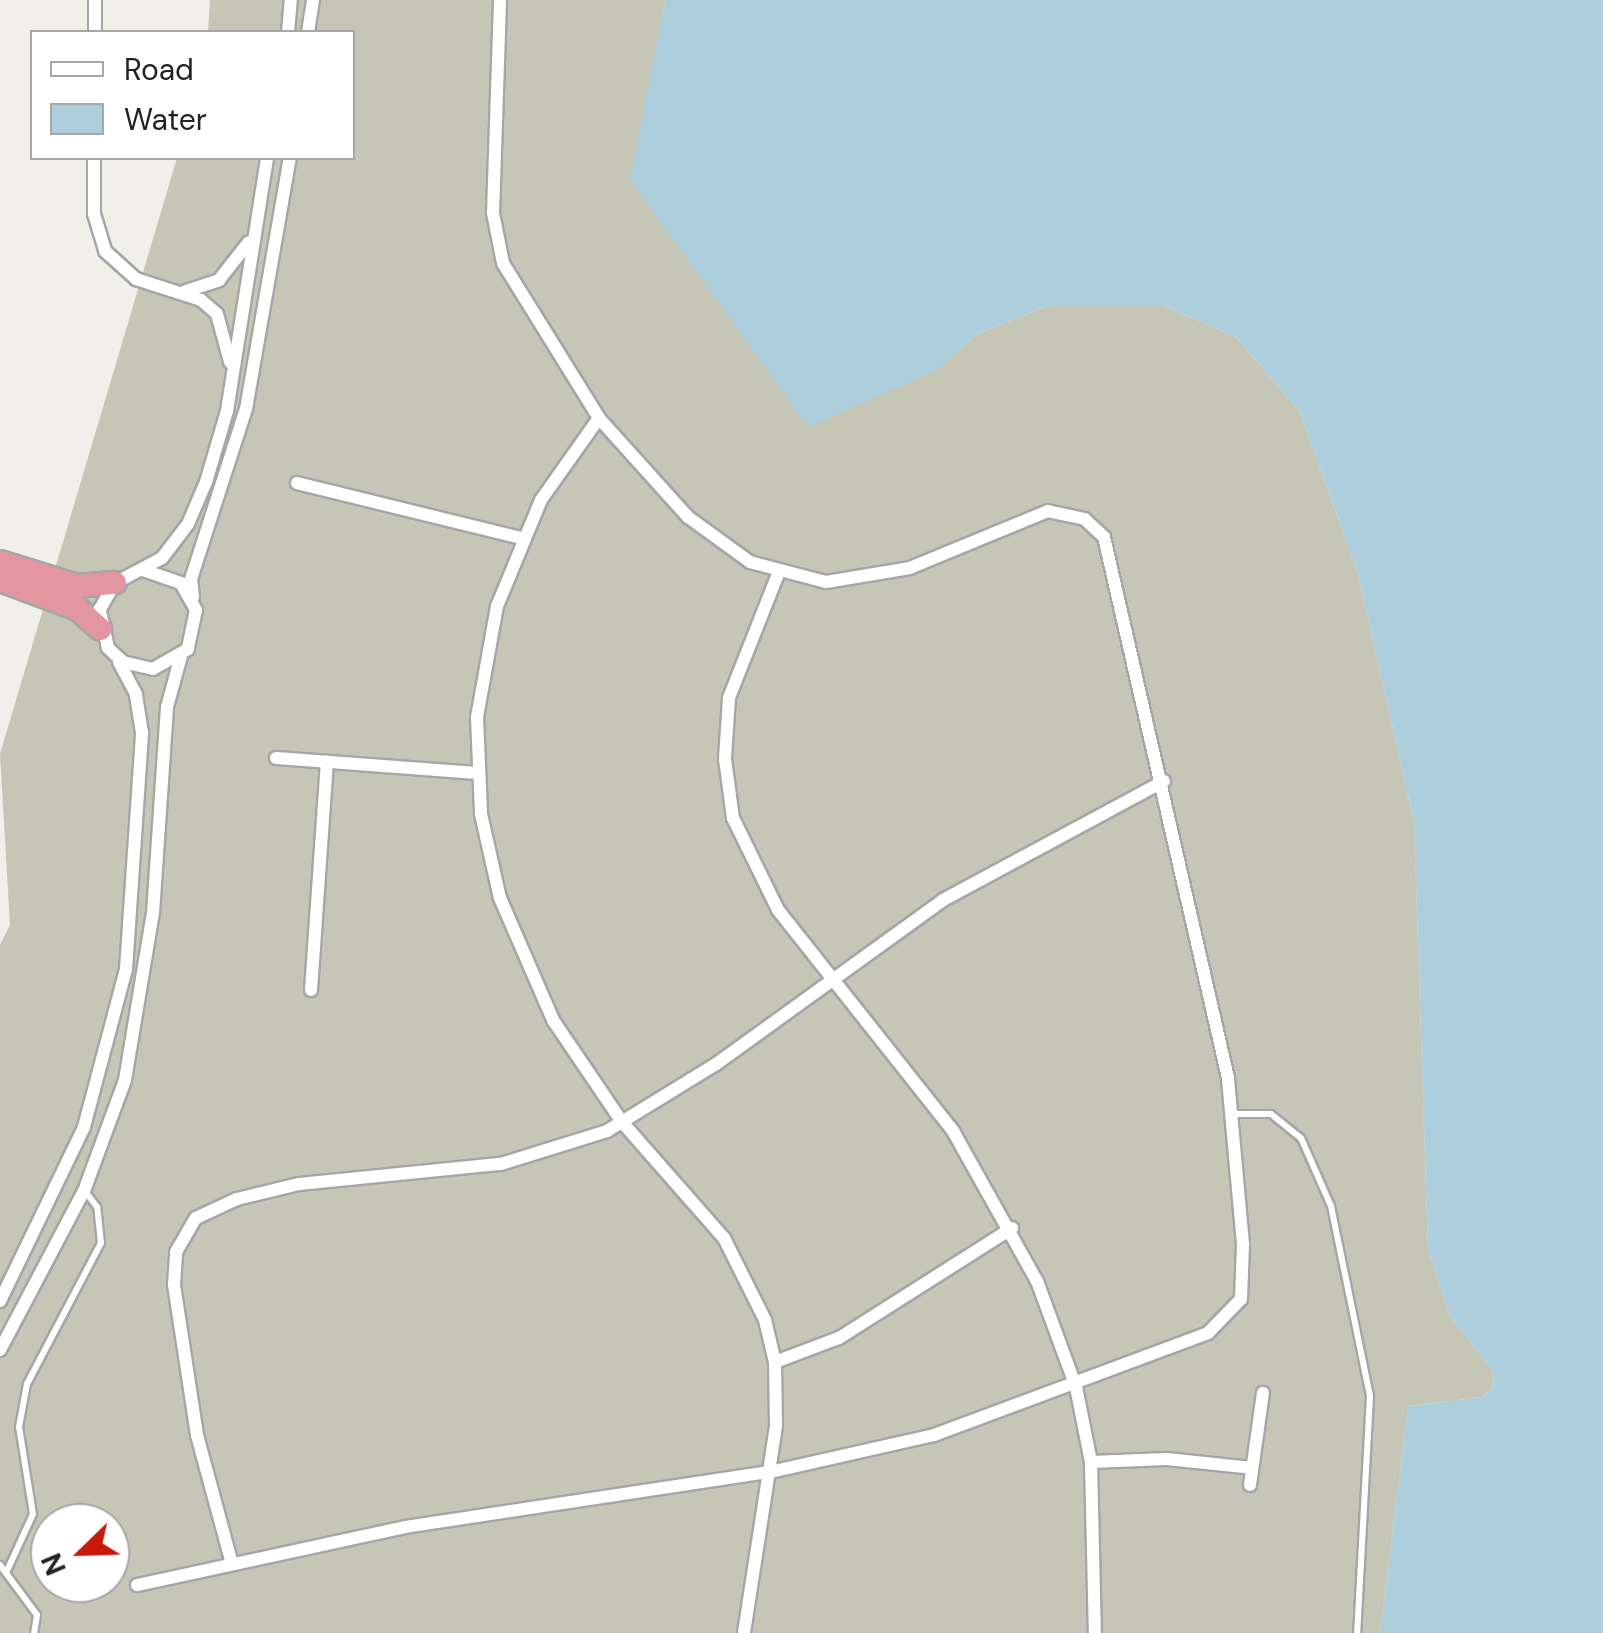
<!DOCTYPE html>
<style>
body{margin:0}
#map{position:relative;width:1603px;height:1633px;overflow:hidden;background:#f1efe9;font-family:"DM Sans",sans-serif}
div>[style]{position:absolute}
.construction>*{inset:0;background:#c5c6b5}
.water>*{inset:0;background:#adcedc}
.roads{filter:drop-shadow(2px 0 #a6a6a6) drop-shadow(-2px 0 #a6a6a6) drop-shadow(0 2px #a6a6a6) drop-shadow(0 -2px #a6a6a6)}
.service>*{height:6px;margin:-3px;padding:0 3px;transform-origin:3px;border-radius:3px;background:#fff}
.minor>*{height:12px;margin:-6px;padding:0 6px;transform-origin:6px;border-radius:6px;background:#fff}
.motorway>*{height:22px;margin:-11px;padding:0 11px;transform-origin:11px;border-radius:11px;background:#e396a0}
span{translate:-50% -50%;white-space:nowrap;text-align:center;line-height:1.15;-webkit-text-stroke:9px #fff;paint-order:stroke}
.legend{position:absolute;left:30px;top:30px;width:325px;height:130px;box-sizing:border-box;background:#fff;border:2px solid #a7a7a7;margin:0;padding:12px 18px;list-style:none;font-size:30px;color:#222}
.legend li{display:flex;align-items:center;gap:20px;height:50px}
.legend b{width:50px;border:2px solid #a7a7a7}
.north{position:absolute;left:30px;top:1503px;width:100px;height:100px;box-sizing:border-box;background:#fff;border:2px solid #a7a7a7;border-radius:50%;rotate:247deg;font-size:28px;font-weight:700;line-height:40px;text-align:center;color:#222}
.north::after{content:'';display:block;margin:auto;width:35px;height:45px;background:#c8180c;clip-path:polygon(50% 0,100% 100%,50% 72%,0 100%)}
</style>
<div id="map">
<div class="construction">
<i style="clip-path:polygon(evenodd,210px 0,665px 0,649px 97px,936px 370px,977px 334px,1050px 305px,1162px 305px,1236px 337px,1300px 412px,1358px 573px,1414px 823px,1428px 1249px,1450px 1316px,1493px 1371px,1492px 1389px,1482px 1397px,1408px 1406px,1380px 1633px,0 1633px,0 945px,10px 925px,0 754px,177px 158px,352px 158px,352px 32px,208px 32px,210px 0,50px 1523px,110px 1523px,110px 1583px,50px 1583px,50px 1523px)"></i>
</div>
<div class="water">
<i style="clip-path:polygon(665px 0,1603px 0,1603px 1633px,1380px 1633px,1408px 1406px,1482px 1397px,1492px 1389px,1493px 1371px,1450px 1316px,1428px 1249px,1414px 823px,1358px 573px,1300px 412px,1236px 337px,1162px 305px,1050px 305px,977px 334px,937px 370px,808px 427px,630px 180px)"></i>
</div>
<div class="roads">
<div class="service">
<i style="left:1231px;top:1114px;width:40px"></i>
<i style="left:1271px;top:1114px;width:38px;rotate:39deg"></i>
<i style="left:1301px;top:1138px;width:74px;rotate:66.2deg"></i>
<i style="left:1331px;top:1206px;width:194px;rotate:78.4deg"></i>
<i style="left:1370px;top:1396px;width:237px;rotate:93.1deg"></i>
<i style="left:0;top:1565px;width:62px;rotate:53.5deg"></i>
<i style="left:37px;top:1615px;width:18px;rotate:99deg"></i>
<i style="left:6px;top:1573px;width:65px;rotate:-65.4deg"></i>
<i style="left:33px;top:1514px;width:88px;rotate:-99.1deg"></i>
<i style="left:19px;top:1427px;width:44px;rotate:-79.5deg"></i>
<i style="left:27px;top:1384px;width:159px;rotate:-62.3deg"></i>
<i style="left:101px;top:1243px;width:36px;rotate:-96deg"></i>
<i style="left:97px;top:1207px;width:20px;rotate:-127deg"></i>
</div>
<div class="minor">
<i style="left:95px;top:32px;width:32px;rotate:-90deg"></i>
<i style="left:288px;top:32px;width:32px;rotate:-85deg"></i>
<i style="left:308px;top:32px;width:32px;rotate:-81deg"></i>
<i style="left:94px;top:158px;width:56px;rotate:90deg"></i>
<i style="left:94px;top:214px;width:39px;rotate:73deg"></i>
<i style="left:105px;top:251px;width:42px;rotate:42.1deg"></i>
<i style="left:136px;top:279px;width:68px;rotate:17.9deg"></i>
<i style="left:201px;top:300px;width:21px;rotate:41deg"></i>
<i style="left:217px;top:314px;width:50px;rotate:74.8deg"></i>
<i style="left:186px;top:291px;width:35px;rotate:-18deg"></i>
<i style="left:219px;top:280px;width:48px;rotate:-51.7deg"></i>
<i style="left:599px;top:418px;width:100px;rotate:125.3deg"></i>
<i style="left:541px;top:500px;width:115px;rotate:112.5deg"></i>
<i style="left:497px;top:606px;width:113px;rotate:100.2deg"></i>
<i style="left:477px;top:717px;width:97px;rotate:87.6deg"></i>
<i style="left:481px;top:814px;width:86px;rotate:77.3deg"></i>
<i style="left:500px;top:898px;width:133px;rotate:66.5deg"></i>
<i style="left:553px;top:1020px;width:123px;rotate:55.9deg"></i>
<i style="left:622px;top:1122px;width:154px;rotate:48.7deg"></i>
<i style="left:724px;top:1238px;width:92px;rotate:63.4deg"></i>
<i style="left:765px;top:1320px;width:43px;rotate:76.6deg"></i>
<i style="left:775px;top:1362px;width:64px;rotate:89.1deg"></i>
<i style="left:776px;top:1426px;width:209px;rotate:98.8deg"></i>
<i style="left:297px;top:483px;width:231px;rotate:13.8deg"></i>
<i style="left:143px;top:570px;width:40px;rotate:18.9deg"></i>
<i style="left:181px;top:583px;width:31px;rotate:61deg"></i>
<i style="left:196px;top:610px;width:40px;rotate:102deg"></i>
<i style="left:188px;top:649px;width:40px;rotate:150.3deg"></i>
<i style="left:153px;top:669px;width:31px;rotate:-167deg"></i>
<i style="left:123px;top:662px;width:21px;rotate:-137deg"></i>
<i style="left:108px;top:648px;width:40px;rotate:-102deg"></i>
<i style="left:100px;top:609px;width:30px;rotate:-60deg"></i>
<i style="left:115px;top:583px;width:53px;rotate:-28deg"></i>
<i style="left:162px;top:558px;width:43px;rotate:-52.6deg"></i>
<i style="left:188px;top:524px;width:46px;rotate:-66.8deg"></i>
<i style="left:206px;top:482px;width:74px;rotate:-73.5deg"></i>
<i style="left:227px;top:411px;width:256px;rotate:-81deg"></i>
<i style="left:778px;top:574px;width:133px;rotate:111.6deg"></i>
<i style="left:729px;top:698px;width:61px;rotate:93.8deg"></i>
<i style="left:725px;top:759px;width:60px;rotate:82.3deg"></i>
<i style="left:733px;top:818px;width:102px;rotate:63.9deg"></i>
<i style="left:778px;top:910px;width:282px;rotate:51.6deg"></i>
<i style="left:953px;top:1131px;width:172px;rotate:60.8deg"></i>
<i style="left:1037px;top:1281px;width:113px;rotate:69.8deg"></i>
<i style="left:1076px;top:1387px;width:76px;rotate:78.7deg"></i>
<i style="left:1091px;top:1462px;width:171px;rotate:88.7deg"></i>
<i style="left:193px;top:597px;width:18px;rotate:-96deg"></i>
<i style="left:191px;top:579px;width:179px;rotate:-72.1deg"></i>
<i style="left:246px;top:409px;width:255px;rotate:-80.1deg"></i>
<i style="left:276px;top:758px;width:202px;rotate:4.3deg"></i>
<i style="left:311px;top:990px;width:229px;rotate:-86deg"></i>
<i style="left:0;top:1301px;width:193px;rotate:-64.2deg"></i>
<i style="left:84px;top:1127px;width:163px;rotate:-75.1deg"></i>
<i style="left:126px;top:969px;width:237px;rotate:-86.1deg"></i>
<i style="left:142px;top:733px;width:39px;rotate:-99deg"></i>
<i style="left:136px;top:694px;width:36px;rotate:-118deg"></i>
<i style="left:0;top:1350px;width:180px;rotate:-62.2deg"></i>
<i style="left:84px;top:1191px;width:118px;rotate:-69.7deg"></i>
<i style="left:125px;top:1080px;width:169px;rotate:-80.5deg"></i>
<i style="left:153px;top:913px;width:206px;rotate:-86.1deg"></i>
<i style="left:167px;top:707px;width:53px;rotate:-74.6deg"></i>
<i style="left:775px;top:1362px;width:68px;rotate:-20.6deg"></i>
<i style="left:839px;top:1338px;width:205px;rotate:-32.4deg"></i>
<i style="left:1091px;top:1462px;width:76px;rotate:-2.3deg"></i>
<i style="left:1167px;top:1459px;width:85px;rotate:6deg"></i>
<i style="left:1250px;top:1485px;width:93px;rotate:-82deg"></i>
<i style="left:232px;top:1564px;width:134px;rotate:-105.2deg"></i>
<i style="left:197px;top:1435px;width:153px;rotate:-98.7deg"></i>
<i style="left:174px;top:1284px;width:32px;rotate:-86deg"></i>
<i style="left:176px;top:1252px;width:39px;rotate:-60deg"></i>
<i style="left:196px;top:1218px;width:45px;rotate:-24.9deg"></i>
<i style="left:237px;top:1199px;width:64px;rotate:-13.6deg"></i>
<i style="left:299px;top:1184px;width:203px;rotate:-5.7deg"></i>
<i style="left:501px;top:1164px;width:111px;rotate:-17.3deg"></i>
<i style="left:607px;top:1131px;width:128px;rotate:-31.6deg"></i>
<i style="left:716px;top:1064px;width:280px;rotate:-35.8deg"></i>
<i style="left:943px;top:900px;width:251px;rotate:-28.3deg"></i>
<i style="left:137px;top:1585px;width:274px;rotate:-12.2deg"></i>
<i style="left:405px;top:1527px;width:369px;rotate:-8.6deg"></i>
<i style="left:770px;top:1472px;width:168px;rotate:-12.7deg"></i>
<i style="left:934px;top:1435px;width:292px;rotate:-20.4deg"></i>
<i style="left:1208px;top:1333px;width:47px;rotate:-45.9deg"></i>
<i style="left:1241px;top:1299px;width:55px;rotate:-87.9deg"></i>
<i style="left:1243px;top:1244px;width:167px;rotate:-95.2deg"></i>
<i style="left:1228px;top:1078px;width:555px;rotate:-102.91deg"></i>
<i style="left:1104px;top:537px;width:26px;rotate:-137deg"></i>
<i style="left:1085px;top:519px;width:38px;rotate:-168deg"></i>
<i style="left:1048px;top:511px;width:149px;rotate:157.6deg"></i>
<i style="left:910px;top:568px;width:85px;rotate:170.5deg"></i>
<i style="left:826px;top:582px;width:79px;rotate:-165.3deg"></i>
<i style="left:750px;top:562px;width:77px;rotate:-144deg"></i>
<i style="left:688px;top:517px;width:133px;rotate:-132deg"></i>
<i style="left:599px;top:418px;width:182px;rotate:-121.8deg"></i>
<i style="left:503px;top:263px;width:51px;rotate:-101.3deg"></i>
<i style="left:493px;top:213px;width:213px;rotate:-88.1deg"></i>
</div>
<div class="motorway">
<i style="left:0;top:562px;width:81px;rotate:17.3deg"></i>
<i style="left:77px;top:586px;width:38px;rotate:-5deg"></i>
<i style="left:0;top:580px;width:83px;rotate:20.4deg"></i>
<i style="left:78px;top:609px;width:30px;rotate:42deg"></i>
</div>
</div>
<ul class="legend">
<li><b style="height:12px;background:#fff"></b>Road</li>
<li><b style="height:28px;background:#adcedc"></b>Water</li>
</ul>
<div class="north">N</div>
</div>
